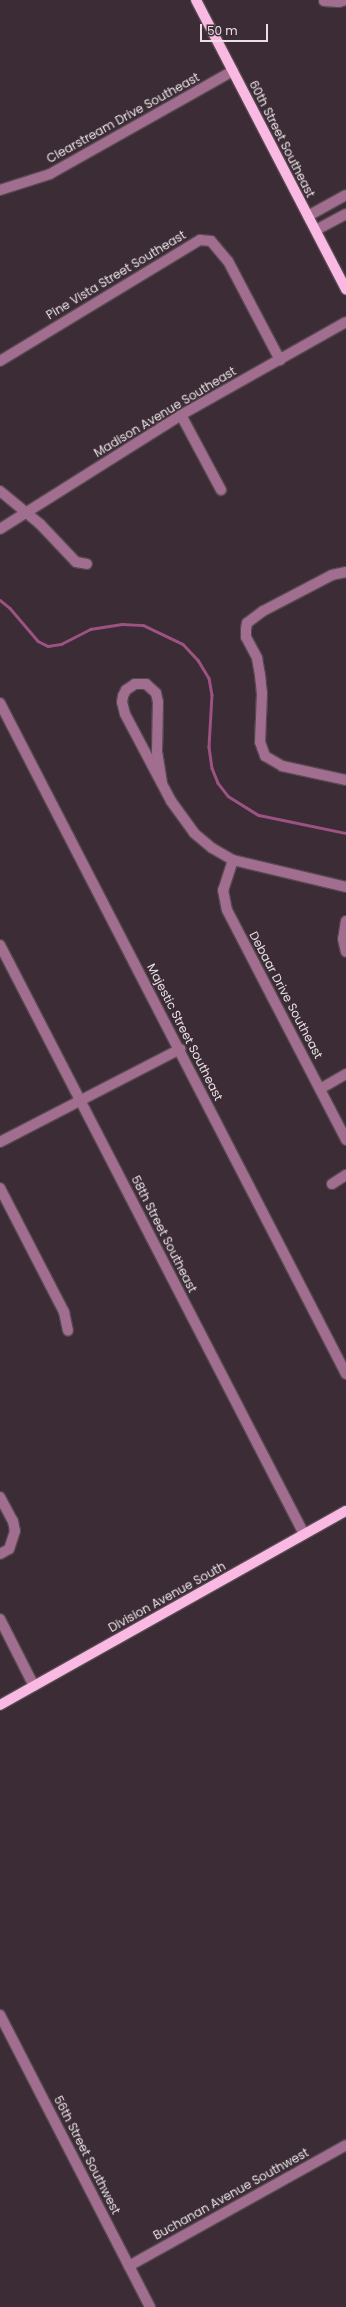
<!DOCTYPE html>
<style>
body{margin:0}
#map{position:relative;width:346px;height:2307px;overflow:hidden;background:#3b2c35;font-family:Poppins,sans-serif}
div>[style]{position:absolute}
.stream>*{height:2.5px;margin:-1.25px;padding:0 1.25px;transform-origin:1.25px;border-radius:1.25px;background:#9c5283}
.roads{filter:drop-shadow(1px 0 #574951) drop-shadow(-1px 0 #574951) drop-shadow(0 1px #574951) drop-shadow(0 -1px #574951)}
.minor>*{height:10px;margin:-5px;padding:0 5px;transform-origin:5px;border-radius:5px;background:#a26e8f}
.major>*{height:10px;margin:-5px;padding:0 5px;transform-origin:5px;border-radius:5px;background:#fab9e2}
span{translate:-50% -50%;white-space:nowrap;text-align:center;line-height:1.15;-webkit-text-stroke:3px #3b2c35;paint-order:stroke}
.street-label{font-size:12px;color:#e9e0e5}
.scale{position:absolute;left:200px;top:24px;width:68px;height:18px;box-sizing:border-box;border:2px solid #e9e0e5;border-top:0;padding-left:5px;font-size:12px;line-height:14px;white-space:nowrap;color:#e9e0e5;-webkit-text-stroke:3px #3b2c35;paint-order:stroke}
</style>
<div id="map">
<div class="stream">
<i style="left:0;top:600px;width:13px;rotate:39deg"></i>
<i style="left:10px;top:608px;width:43px;rotate:49.7deg"></i>
<i style="left:38px;top:641px;width:11px;rotate:27deg"></i>
<i style="left:48px;top:646px;width:13px;rotate:-9deg"></i>
<i style="left:61px;top:644px;width:33px;rotate:-27deg"></i>
<i style="left:90px;top:629px;width:32px;rotate:-9deg"></i>
<i style="left:122px;top:624px;width:21px;rotate:3deg"></i>
<i style="left:143px;top:625px;width:44px;rotate:25.4deg"></i>
<i style="left:183px;top:644px;width:22px;rotate:47deg"></i>
<i style="left:198px;top:660px;width:21px;rotate:59deg"></i>
<i style="left:209px;top:678px;width:17px;rotate:80deg"></i>
<i style="left:212px;top:695px;width:52px;rotate:93.3deg"></i>
<i style="left:209px;top:747px;width:21px;rotate:82deg"></i>
<i style="left:212px;top:768px;width:16px;rotate:68deg"></i>
<i style="left:218px;top:783px;width:16px;rotate:52deg"></i>
<i style="left:228px;top:796px;width:36px;rotate:32deg"></i>
<i style="left:259px;top:815px;width:89px;rotate:11.7deg"></i>
</div>
<div class="roads">
<div class="minor">
<i style="left:324px;top:1px;width:15px;rotate:4deg"></i>
<i style="left:339px;top:2px;width:6px;rotate:-18deg"></i>
<i style="left:0;top:190px;width:52px;rotate:-17.7deg"></i>
<i style="left:50px;top:174px;width:210px;rotate:-29.4deg"></i>
<i style="left:308px;top:216px;width:43px;rotate:-28.9deg"></i>
<i style="left:316px;top:230px;width:34px;rotate:-28deg"></i>
<i style="left:0;top:361px;width:234px;rotate:-31.2deg"></i>
<i style="left:200px;top:240px;width:11px;rotate:5deg"></i>
<i style="left:211px;top:241px;width:26px;rotate:50deg"></i>
<i style="left:228px;top:261px;width:112px;rotate:62.3deg"></i>
<i style="left:181px;top:415px;width:85px;rotate:61.9deg"></i>
<i style="left:0;top:491px;width:52px;rotate:39.5deg"></i>
<i style="left:40px;top:524px;width:52px;rotate:46.5deg"></i>
<i style="left:76px;top:562px;width:11px;rotate:10deg"></i>
<i style="left:0;top:529px;width:214px;rotate:-32.2deg"></i>
<i style="left:181px;top:415px;width:189px;rotate:-29.4deg"></i>
<i style="left:346px;top:572px;width:14px;rotate:168deg"></i>
<i style="left:332px;top:575px;width:78px;rotate:152.4deg"></i>
<i style="left:263px;top:611px;width:20px;rotate:143deg"></i>
<i style="left:247px;top:623px;width:6px;rotate:99deg"></i>
<i style="left:246px;top:629px;width:8px;rotate:90deg"></i>
<i style="left:246px;top:637px;width:24px;rotate:62deg"></i>
<i style="left:257px;top:658px;width:17px;rotate:80deg"></i>
<i style="left:260px;top:675px;width:18px;rotate:84deg"></i>
<i style="left:262px;top:693px;width:49px;rotate:92.3deg"></i>
<i style="left:260px;top:742px;width:15px;rotate:70deg"></i>
<i style="left:265px;top:756px;width:20px;rotate:30deg"></i>
<i style="left:282px;top:766px;width:66px;rotate:12.3deg"></i>
<i style="left:0;top:703px;width:755px;rotate:62.72deg"></i>
<i style="left:162px;top:783px;width:30px;rotate:-99deg"></i>
<i style="left:157px;top:753px;width:51px;rotate:-88.9deg"></i>
<i style="left:158px;top:702px;width:9px;rotate:-103deg"></i>
<i style="left:156px;top:693px;width:13px;rotate:-138deg"></i>
<i style="left:146px;top:684px;width:11px;rotate:180deg"></i>
<i style="left:135px;top:684px;width:11px;rotate:146deg"></i>
<i style="left:126px;top:690px;width:7px;rotate:117deg"></i>
<i style="left:123px;top:696px;width:6px;rotate:99deg"></i>
<i style="left:122px;top:702px;width:12px;rotate:76deg"></i>
<i style="left:125px;top:714px;width:98px;rotate:62.1deg"></i>
<i style="left:171px;top:801px;width:39px;rotate:54deg"></i>
<i style="left:194px;top:833px;width:23px;rotate:40deg"></i>
<i style="left:212px;top:848px;width:24px;rotate:30deg"></i>
<i style="left:233px;top:860px;width:116px;rotate:13.4deg"></i>
<i style="left:233px;top:860px;width:32px;rotate:108deg"></i>
<i style="left:223px;top:890px;width:20px;rotate:79deg"></i>
<i style="left:227px;top:910px;width:259px;rotate:62.6deg"></i>
<i style="left:346px;top:921px;width:18px;rotate:99deg"></i>
<i style="left:343px;top:939px;width:13px;rotate:77deg"></i>
<i style="left:0;top:945px;width:663px;rotate:62.7deg"></i>
<i style="left:320px;top:1089px;width:30px;rotate:-30deg"></i>
<i style="left:0;top:1142px;width:203px;rotate:-27.3deg"></i>
<i style="left:332px;top:1184px;width:17px;rotate:-33deg"></i>
<i style="left:0;top:1188px;width:140px;rotate:62.7deg"></i>
<i style="left:64px;top:1312px;width:19px;rotate:78deg"></i>
<i style="left:0;top:1497px;width:27px;rotate:62deg"></i>
<i style="left:13px;top:1521px;width:10px;rotate:79deg"></i>
<i style="left:15px;top:1531px;width:19px;rotate:108deg"></i>
<i style="left:9px;top:1549px;width:10px;rotate:151deg"></i>
<i style="left:0;top:1619px;width:75px;rotate:63.1deg"></i>
<i style="left:0;top:2015px;width:328px;rotate:62.8deg"></i>
<i style="left:129px;top:2266px;width:248px;rotate:-29.1deg"></i>
</div>
<div class="major">
<i style="left:196px;top:0;width:326px;rotate:62.6deg"></i>
<i style="left:0;top:1705px;width:397px;rotate:-29.3deg"></i>
</div>
</div>
<div class="street-label">
<span style="left:123px;top:118px;rotate:-29deg">Clearstream Drive Southeast</span>
<span style="left:282px;top:139px;rotate:63deg">60th Street Southeast</span>
<span style="left:116px;top:275px;rotate:-31deg">Pine Vista Street Southeast</span>
<span style="left:165px;top:412px;rotate:-31deg">Madison Avenue Southeast</span>
<span style="left:286px;top:995px;rotate:62deg">Debaar Drive Southeast</span>
<span style="left:185px;top:1032px;rotate:63deg">Majestic Street Southeast</span>
<span style="left:164px;top:1234px;rotate:63deg">58th Street Southeast</span>
<span style="left:167px;top:1597px;rotate:-29deg">Division Avenue South</span>
<span style="left:87px;top:2155px;rotate:63deg">56th Street Southwest</span>
<span style="left:231px;top:2194px;rotate:-29deg">Buchanan Avenue Southwest</span>
</div>
<div class="scale">50 m</div>
</div>
